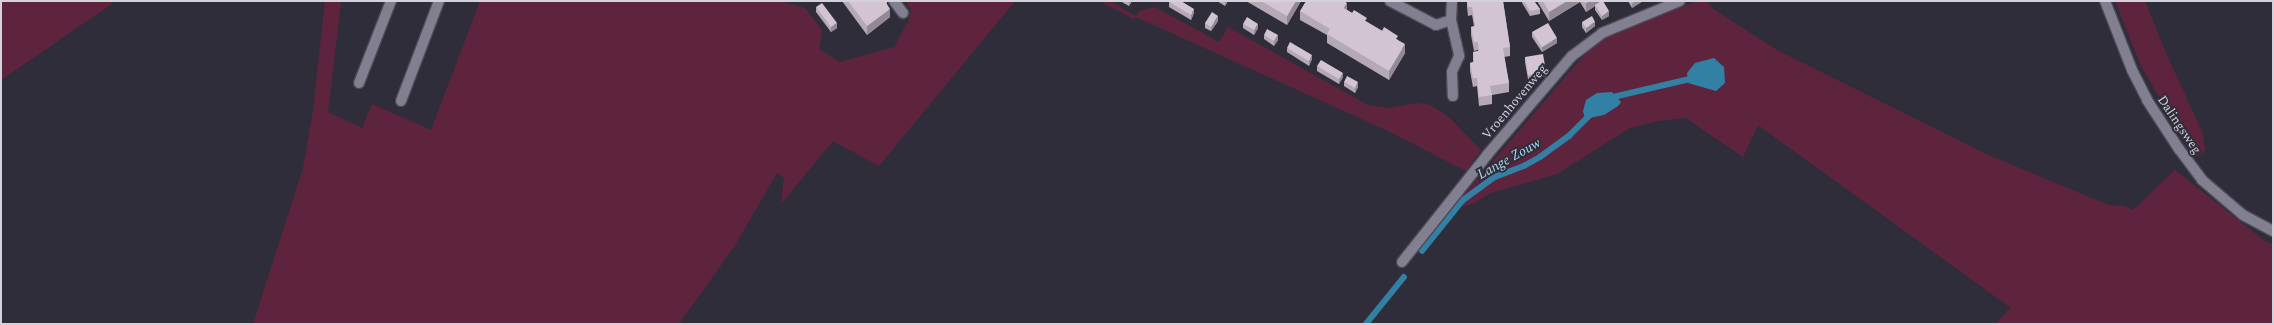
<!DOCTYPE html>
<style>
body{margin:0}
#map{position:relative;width:2274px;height:325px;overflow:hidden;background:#302d3b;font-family:Spectral,serif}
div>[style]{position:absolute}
.green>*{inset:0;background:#5f243d}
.water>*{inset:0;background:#3280a4}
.stream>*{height:5.5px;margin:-2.75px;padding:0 2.75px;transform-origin:2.75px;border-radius:2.75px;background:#3280a4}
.roads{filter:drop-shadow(1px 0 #4c4a56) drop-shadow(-1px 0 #4c4a56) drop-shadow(0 1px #4c4a56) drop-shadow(0 -1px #4c4a56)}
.service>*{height:10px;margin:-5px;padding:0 5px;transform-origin:5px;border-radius:5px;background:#827f90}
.minor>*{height:10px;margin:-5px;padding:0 5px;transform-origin:5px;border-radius:5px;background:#827f90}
.wall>*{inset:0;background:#b5a9b5}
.shaded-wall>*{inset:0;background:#938994}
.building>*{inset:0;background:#d2c4d3}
span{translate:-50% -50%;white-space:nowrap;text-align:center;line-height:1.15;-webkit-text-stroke:4px #302d3b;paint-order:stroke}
.street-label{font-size:13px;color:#d3d2db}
.water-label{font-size:14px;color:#abd9f1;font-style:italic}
.frame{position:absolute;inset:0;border:2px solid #d3d2db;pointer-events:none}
</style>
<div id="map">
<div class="green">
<i style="clip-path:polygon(1px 1px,116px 1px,1px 80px)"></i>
<i style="clip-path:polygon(325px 1px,341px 1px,328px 112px,362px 128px,372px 104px,431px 130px,480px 1px,780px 1px,805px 8px,822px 30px,819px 49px,840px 62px,894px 47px,909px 20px,911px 9px,905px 1px,1015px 1px,879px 166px,833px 141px,781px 204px,784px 178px,777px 173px,734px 247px,679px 324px,253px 324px,303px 168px,313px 111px)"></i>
<i style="clip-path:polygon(1099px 1px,1110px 1px,1136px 16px,1139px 11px,1155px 7px,1219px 42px,1228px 27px,1368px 105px,1389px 108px,1417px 103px,1430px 105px,1449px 117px,1481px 150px,1466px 171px,1386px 130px,1136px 17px,1134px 19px)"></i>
<i style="clip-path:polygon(1698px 1px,1707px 1px,1713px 9px,1777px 50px,1986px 154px,2106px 204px,2116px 206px,2122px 205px,2133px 210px,2175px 170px,2265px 241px,2273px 244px,2273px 324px,1995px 324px,2011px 308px,1758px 125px,1743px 157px,1686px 118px,1658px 121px,1630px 128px,1557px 174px,1490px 193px,1474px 203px,1451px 210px,1585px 54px,1605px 36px)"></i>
<i style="clip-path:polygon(2115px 1px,2145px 1px,2166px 53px,2203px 134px,2205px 151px,2196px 157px,2174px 126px,2168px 112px,2141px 66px)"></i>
</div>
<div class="water">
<i style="clip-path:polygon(1714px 58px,1724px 67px,1725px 83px,1716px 91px,1688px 83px,1687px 73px,1695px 63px)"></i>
<i style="clip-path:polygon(1612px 92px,1621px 102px,1618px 106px,1604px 115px,1585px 119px,1583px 111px,1586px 100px,1597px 93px)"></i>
</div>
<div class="stream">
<i style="left:1609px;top:98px;width:87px;rotate:-13.2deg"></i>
<i style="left:1422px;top:251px;width:65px;rotate:-51.2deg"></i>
<i style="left:1463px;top:200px;width:39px;rotate:-36deg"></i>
<i style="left:1495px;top:177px;width:31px;rotate:-21deg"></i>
<i style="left:1524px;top:166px;width:18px;rotate:-29deg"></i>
<i style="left:1540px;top:157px;width:36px;rotate:-36deg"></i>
<i style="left:1569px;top:136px;width:31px;rotate:-45deg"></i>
<i style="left:1366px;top:324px;width:60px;rotate:-51deg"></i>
</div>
<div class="roads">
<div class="service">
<i style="left:359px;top:83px;width:88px;rotate:-68.7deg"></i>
<i style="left:401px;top:101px;width:107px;rotate:-69.2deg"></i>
</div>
<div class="minor">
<i style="left:894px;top:1px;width:15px;rotate:53deg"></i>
<i style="left:1390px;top:1px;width:52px;rotate:27.6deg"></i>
<i style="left:1436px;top:25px;width:16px;rotate:-18deg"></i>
<i style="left:1452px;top:1px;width:19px;rotate:93deg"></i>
<i style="left:1451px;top:20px;width:37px;rotate:77deg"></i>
<i style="left:1459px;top:56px;width:17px;rotate:114deg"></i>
<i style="left:1452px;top:72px;width:24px;rotate:88deg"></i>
<i style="left:2105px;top:1px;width:74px;rotate:68.6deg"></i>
<i style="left:2132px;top:70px;width:34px;rotate:63deg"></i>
<i style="left:2147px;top:100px;width:59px;rotate:56.9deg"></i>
<i style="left:2179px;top:149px;width:39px;rotate:53deg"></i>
<i style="left:2202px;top:180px;width:54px;rotate:40.5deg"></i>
<i style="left:2243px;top:215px;width:34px;rotate:28deg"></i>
<i style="left:1402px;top:262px;width:137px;rotate:-51.5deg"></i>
<i style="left:1487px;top:155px;width:130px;rotate:-49.4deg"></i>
<i style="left:1572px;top:56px;width:38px;rotate:-37deg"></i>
<i style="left:1602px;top:33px;width:84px;rotate:-22.3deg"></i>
</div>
</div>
<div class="wall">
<i style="clip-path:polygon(842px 1px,887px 1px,887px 5px,890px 17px,867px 35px)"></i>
<i style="clip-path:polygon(1120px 1px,1132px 1px,1129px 6px)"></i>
<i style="clip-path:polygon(1217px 1px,1228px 1px,1225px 6px)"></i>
<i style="clip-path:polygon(1246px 1px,1301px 1px,1287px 25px)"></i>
<i style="clip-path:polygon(1467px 1px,1503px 1px,1510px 47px,1510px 56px,1504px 57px,1509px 83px,1509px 92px,1492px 95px,1492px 104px,1479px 106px,1477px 86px,1473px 87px,1470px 71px,1470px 63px,1473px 62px,1473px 52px,1478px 51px,1478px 50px,1474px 51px,1471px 35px,1471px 27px,1474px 26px,1472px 15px,1468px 16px,1467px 7px)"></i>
<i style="clip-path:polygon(1521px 1px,1534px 1px,1540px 9px,1540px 14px,1530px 16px)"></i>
<i style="clip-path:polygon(1537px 1px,1601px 1px,1609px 16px,1602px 20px,1595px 10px,1595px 6px,1586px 12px,1580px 2px,1549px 21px)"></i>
<i style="clip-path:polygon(1628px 1px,1643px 1px,1632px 8px)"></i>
<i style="clip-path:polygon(1169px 2px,1194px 13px,1191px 20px,1169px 7px)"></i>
<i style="clip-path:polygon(816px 7px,837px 28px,831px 32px,816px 12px)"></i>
<i style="clip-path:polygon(1347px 10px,1398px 40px,1405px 53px,1389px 80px,1327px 43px,1327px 35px,1300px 20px,1300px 11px)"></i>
<i style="clip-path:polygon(1218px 21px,1211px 31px,1205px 28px,1205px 23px)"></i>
<i style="clip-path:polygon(1582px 22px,1595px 26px,1586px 33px,1582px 27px)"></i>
<i style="clip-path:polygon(1243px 24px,1258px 28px,1254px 35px,1243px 28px)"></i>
<i style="clip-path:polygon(1532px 32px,1557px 43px,1542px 52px,1532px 37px)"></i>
<i style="clip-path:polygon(1264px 35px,1278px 40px,1274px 46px,1264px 39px)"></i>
<i style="clip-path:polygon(1287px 48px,1312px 59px,1309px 66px,1287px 52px)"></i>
<i style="clip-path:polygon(1525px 57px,1546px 72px,1546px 76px,1528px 79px,1525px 62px)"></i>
<i style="clip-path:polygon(1317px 66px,1343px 77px,1339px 84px,1317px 71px)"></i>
<i style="clip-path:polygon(1344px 82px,1358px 87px,1355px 93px,1344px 86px)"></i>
</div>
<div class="shaded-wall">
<i style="clip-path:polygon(1130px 1px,1132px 1px,1129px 6px,1129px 2px)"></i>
<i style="clip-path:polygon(1225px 1px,1228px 1px,1225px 6px)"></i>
<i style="clip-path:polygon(1296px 1px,1301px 1px,1287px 25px,1287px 16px)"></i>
<i style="clip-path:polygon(1567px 1px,1580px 1px,1580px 2px,1549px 21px,1549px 12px)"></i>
<i style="clip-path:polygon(1590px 1px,1601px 1px,1595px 5px,1595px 6px,1586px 12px,1586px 3px)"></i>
<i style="clip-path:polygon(1636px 1px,1643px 1px,1632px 8px,1632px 3px)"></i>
<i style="clip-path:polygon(1347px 3px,1347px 11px,1344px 8px)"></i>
<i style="clip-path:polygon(890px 9px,890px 17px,867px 35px,867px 26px)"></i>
<i style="clip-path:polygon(1194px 9px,1194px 13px,1191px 20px,1191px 15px)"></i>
<i style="clip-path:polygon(1609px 11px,1609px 16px,1602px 20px,1602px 16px)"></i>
<i style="clip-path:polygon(1218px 16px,1218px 21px,1211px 31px,1211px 27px)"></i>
<i style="clip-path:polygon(1595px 22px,1595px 26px,1586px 33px,1586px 28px)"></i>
<i style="clip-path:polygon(837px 23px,837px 28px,831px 32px,831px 27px)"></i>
<i style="clip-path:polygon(1258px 24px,1258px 28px,1254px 35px,1254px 30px)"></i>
<i style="clip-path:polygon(1278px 35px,1278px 40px,1274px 46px,1274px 41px)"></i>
<i style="clip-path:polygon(1557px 38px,1557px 43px,1542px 52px,1542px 47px)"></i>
<i style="clip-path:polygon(1405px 44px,1405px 53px,1389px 80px,1389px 71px)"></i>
<i style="clip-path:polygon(1312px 55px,1312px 59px,1309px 66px,1309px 61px)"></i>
<i style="clip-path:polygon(1343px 73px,1343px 77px,1339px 84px,1339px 79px)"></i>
<i style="clip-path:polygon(1358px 82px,1358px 87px,1355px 93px,1355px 88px)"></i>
</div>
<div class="building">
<i style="clip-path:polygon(848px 1px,885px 1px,890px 9px,867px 26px)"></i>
<i style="clip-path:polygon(1170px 1px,1181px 1px,1194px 9px,1191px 15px,1169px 2px)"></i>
<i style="clip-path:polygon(1261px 1px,1296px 1px,1287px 16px)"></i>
<i style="clip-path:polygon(1306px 1px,1344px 1px,1347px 3px,1344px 8px,1352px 13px,1354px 10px,1367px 18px,1365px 21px,1382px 31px,1384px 27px,1398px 36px,1396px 39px,1405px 44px,1389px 71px,1327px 34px,1330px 29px,1300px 11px)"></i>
<i style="clip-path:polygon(1467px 1px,1503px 1px,1510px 47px,1503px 48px,1509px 83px,1490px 86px,1492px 95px,1479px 97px,1477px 78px,1473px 78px,1470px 63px,1474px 62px,1473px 52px,1479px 51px,1478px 42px,1474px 42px,1471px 27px,1475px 26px,1472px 7px,1468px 7px)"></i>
<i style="clip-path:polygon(1524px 1px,1534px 1px,1540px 9px,1530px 11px)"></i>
<i style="clip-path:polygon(1543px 1px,1567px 1px,1549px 12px)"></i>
<i style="clip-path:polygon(1584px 1px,1590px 1px,1586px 3px)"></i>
<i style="clip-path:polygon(1602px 1px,1603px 1px,1609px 11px,1602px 16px,1595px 5px)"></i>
<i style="clip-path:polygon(1630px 1px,1636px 1px,1632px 3px)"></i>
<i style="clip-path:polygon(822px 3px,837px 23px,831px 27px,816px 7px)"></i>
<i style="clip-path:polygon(1212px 12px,1218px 16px,1211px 27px,1205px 23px)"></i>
<i style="clip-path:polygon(1592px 16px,1595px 22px,1586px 28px,1582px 22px)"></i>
<i style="clip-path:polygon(1247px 17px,1258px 24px,1254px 30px,1243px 24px)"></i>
<i style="clip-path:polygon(1548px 23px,1557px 38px,1542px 47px,1532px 32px)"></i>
<i style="clip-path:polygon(1267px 29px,1278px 35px,1274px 41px,1264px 35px)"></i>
<i style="clip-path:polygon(1290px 42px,1312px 55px,1309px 61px,1287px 48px)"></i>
<i style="clip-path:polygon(1543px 54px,1546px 72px,1528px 75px,1525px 57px)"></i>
<i style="clip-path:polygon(1321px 60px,1343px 73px,1339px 79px,1317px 66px)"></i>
<i style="clip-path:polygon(1347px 76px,1358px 82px,1355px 88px,1344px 82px)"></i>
</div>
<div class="street-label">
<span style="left:1515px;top:102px;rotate:-50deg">Vroenhovenweg</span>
<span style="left:2179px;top:125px;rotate:56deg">Dalingsweg</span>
</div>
<div class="water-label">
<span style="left:1509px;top:159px;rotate:-29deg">Lange Zouw</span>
</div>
<div class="frame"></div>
</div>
